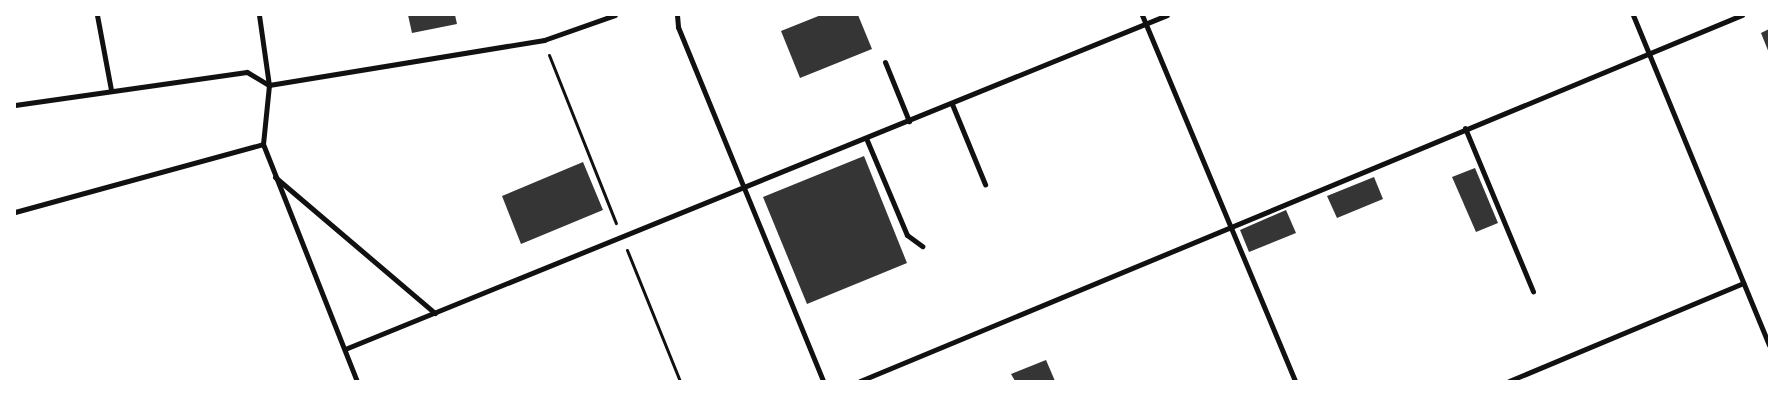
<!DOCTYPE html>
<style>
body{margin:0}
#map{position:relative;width:1784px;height:396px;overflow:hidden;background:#fff;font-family:"DejaVu Sans",sans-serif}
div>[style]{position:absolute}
.building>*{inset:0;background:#353535}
.path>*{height:3px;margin:-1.5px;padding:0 1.5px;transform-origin:1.5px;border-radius:1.5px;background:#111}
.minor>*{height:5px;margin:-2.5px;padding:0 2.5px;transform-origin:2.5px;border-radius:2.5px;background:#111}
span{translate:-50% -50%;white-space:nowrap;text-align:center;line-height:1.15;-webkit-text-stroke:4px #fff;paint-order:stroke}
.frame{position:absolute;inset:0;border:16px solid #fff;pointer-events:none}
</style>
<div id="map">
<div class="building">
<i style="clip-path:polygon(408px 15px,455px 15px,457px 24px,412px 33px)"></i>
<i style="clip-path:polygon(821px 15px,858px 15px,872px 49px,800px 78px,781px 31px)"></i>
<i style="clip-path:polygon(1769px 29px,1769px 53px,1761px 33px)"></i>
<i style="clip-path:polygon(864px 156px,907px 263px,807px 304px,763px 197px)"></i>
<i style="clip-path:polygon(583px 162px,603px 210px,521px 244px,502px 196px)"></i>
<i style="clip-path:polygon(1475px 168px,1498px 223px,1476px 232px,1452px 177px)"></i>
<i style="clip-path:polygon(1374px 177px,1383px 199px,1337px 218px,1327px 196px)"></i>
<i style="clip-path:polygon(1286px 210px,1296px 233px,1249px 252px,1240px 230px)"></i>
<i style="clip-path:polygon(1046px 360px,1055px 381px,1015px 381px,1011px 374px)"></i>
</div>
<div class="path">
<i style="left:549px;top:55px;width:181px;rotate:68.3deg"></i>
<i style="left:627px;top:250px;width:141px;rotate:68deg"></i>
</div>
<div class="minor">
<i style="left:97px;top:15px;width:76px;rotate:79.4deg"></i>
<i style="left:259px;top:15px;width:71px;rotate:81.9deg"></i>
<i style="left:269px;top:85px;width:59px;rotate:95.8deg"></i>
<i style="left:263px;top:144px;width:255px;rotate:68.4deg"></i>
<i style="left:677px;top:15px;width:12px;rotate:85deg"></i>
<i style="left:678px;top:27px;width:383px;rotate:67.7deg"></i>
<i style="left:1142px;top:15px;width:397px;rotate:67.3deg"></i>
<i style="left:1633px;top:15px;width:357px;rotate:67.6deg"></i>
<i style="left:885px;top:62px;width:64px;rotate:67.9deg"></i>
<i style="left:952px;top:104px;width:87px;rotate:67.6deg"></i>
<i style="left:15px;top:105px;width:234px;rotate:-8.1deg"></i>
<i style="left:247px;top:72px;width:26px;rotate:31deg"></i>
<i style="left:269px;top:85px;width:279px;rotate:-9.3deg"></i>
<i style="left:544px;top:40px;width:75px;rotate:-19.4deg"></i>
<i style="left:1465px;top:128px;width:177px;rotate:67.4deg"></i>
<i style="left:866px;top:138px;width:105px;rotate:67.1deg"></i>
<i style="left:907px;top:235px;width:19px;rotate:36deg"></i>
<i style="left:275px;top:177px;width:210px;rotate:40.4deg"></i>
<i style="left:15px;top:212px;width:257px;rotate:-15.3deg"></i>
<i style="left:345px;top:349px;width:887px;rotate:-22.11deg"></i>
<i style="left:860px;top:381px;width:955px;rotate:-22.54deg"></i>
<i style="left:1509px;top:381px;width:254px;rotate:-22.7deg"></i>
</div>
<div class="frame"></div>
</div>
